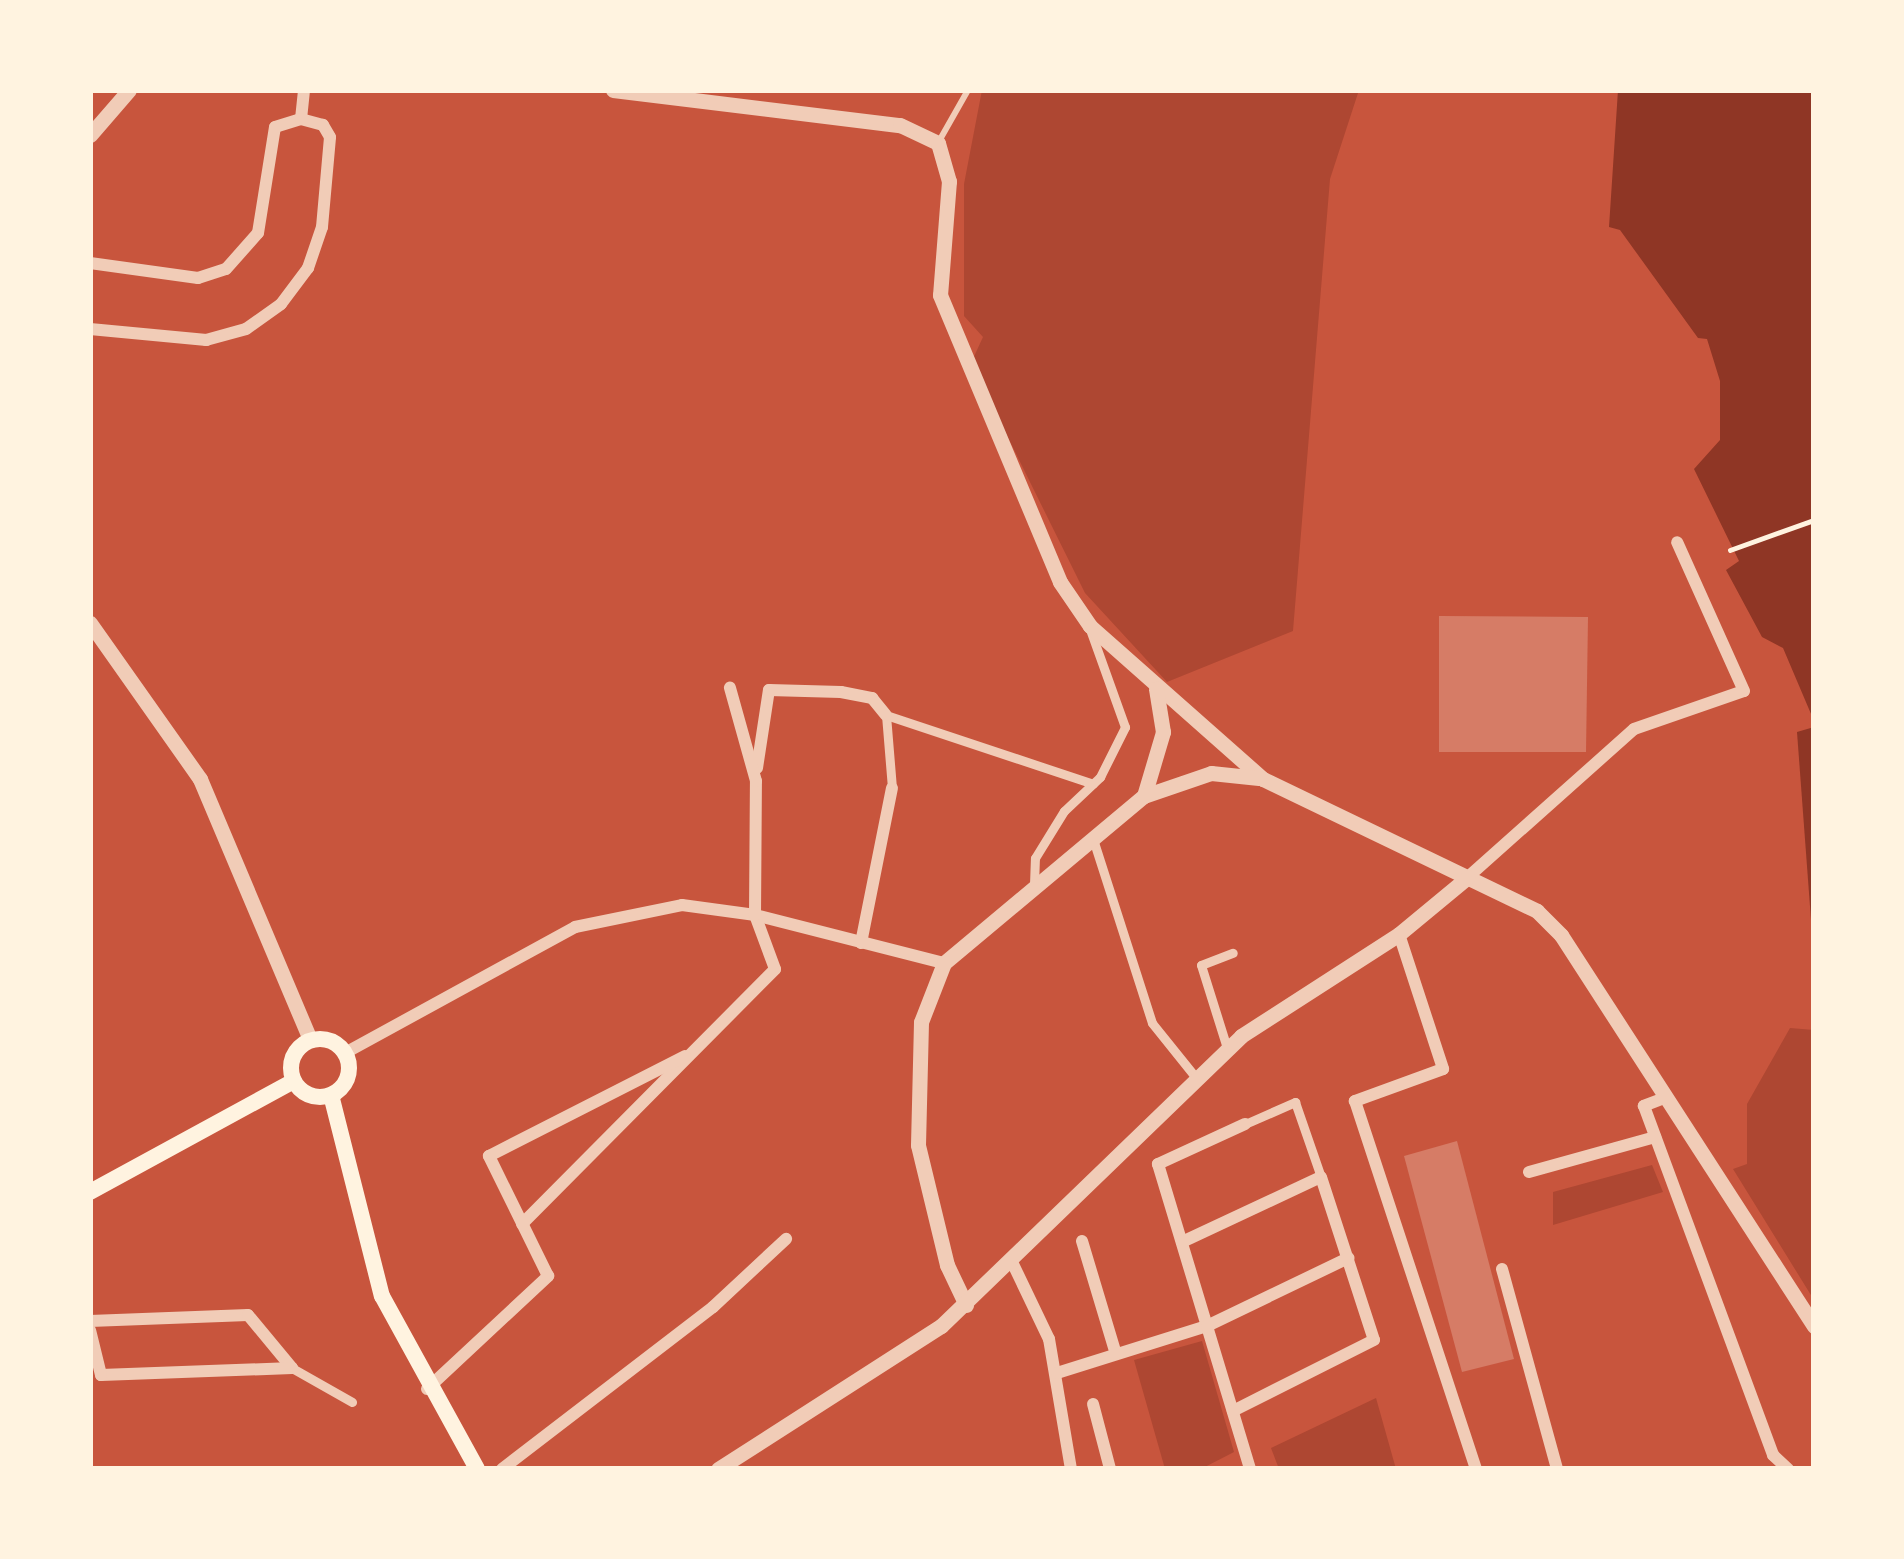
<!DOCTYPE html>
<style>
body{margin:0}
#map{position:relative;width:1904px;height:1559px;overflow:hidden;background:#c8553d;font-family:"Roboto Condensed",sans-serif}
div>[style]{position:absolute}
.green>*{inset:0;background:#ae4732}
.water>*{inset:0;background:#8f3625}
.building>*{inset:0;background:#d67c66}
.path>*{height:4.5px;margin:-2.25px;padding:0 2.25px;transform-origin:2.25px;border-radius:2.25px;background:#fff3e0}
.service>*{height:6px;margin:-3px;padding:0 3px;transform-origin:3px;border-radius:3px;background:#f1ccb7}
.pedestrian>*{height:9px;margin:-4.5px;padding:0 4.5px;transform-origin:4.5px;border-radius:4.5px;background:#f1ccb7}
.minor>*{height:12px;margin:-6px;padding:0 6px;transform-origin:6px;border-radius:6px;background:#f1ccb7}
.tertiary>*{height:15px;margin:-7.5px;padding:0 7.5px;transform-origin:7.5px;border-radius:7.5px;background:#f1ccb7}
.secondary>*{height:16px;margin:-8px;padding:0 8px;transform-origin:8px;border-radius:8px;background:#fff3e0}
.secondary>.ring{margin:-8px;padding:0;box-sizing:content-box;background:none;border:16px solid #fff3e0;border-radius:50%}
span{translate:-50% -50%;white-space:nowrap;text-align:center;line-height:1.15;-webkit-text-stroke:9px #fff3e0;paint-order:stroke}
.frame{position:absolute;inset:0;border:93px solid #fff3e0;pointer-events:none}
</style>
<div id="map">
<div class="green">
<i style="clip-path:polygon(982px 90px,1359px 90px,1330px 179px,1293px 631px,1167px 682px,1085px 593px,971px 363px,983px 337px,964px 316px,964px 184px)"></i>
<i style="clip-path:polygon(1790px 1028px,1814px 1030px,1814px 1300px,1733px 1169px,1747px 1164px,1747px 1104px)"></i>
<i style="clip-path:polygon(1652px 1165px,1663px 1192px,1553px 1225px,1553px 1192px)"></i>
<i style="clip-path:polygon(1202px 1341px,1234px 1452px,1201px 1469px,1165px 1469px,1134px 1360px)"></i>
<i style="clip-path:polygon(1376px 1398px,1396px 1469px,1279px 1469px,1271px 1448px)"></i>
</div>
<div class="water">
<i style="clip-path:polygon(1618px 90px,1814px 90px,1814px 721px,1783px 648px,1762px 637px,1726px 570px,1739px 561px,1694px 469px,1720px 440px,1720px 381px,1707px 339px,1698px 338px,1620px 230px,1609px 227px)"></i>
<i style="clip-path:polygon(1814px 727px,1814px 960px,1797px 732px)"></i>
</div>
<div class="building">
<i style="clip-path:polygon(1439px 616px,1588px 617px,1586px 752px,1439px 752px)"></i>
<i style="clip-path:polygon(1457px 1141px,1514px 1359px,1462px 1372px,1404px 1156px)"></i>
</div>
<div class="path">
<i style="left:1730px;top:550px;width:89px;rotate:-19.7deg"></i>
</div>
<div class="service">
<i style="left:938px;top:143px;width:61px;rotate:-60.5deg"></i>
</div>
<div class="pedestrian">
<i style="left:892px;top:788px;width:73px;rotate:-94.7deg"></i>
<i style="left:886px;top:715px;width:218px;rotate:18.4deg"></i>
<i style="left:1092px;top:836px;width:196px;rotate:72.2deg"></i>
<i style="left:1152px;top:1023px;width:72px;rotate:51.2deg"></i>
<i style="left:1034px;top:885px;width:27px;rotate:-88deg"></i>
<i style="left:1035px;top:858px;width:55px;rotate:-58.3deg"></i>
<i style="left:1064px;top:811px;width:50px;rotate:-43.4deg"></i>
<i style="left:1100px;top:777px;width:56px;rotate:-63.4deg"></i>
<i style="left:1125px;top:727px;width:101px;rotate:-109.7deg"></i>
<i style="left:1227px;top:1048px;width:87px;rotate:-107.4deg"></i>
<i style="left:1201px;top:965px;width:34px;rotate:-21deg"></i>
<i style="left:1245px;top:1124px;width:55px;rotate:-23.7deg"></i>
<i style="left:1295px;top:1102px;width:79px;rotate:70.9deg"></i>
<i style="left:292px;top:1368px;width:69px;rotate:29.5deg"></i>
</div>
<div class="minor">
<i style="left:90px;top:263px;width:109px;rotate:7.9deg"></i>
<i style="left:198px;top:278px;width:29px;rotate:-18deg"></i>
<i style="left:226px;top:269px;width:48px;rotate:-48.4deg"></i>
<i style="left:258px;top:233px;width:107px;rotate:-80.9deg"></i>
<i style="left:275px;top:127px;width:27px;rotate:-17deg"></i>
<i style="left:301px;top:119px;width:29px;rotate:-84deg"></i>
<i style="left:90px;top:329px;width:117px;rotate:5.4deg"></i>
<i style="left:206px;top:340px;width:41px;rotate:-15.4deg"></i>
<i style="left:246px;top:329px;width:43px;rotate:-35.5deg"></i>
<i style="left:281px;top:304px;width:45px;rotate:-53.1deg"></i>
<i style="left:308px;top:268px;width:43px;rotate:-71.1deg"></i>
<i style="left:322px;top:227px;width:90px;rotate:-84.9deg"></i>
<i style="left:330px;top:137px;width:14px;rotate:-120deg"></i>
<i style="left:323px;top:125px;width:23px;rotate:-165deg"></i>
<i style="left:757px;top:768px;width:79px;rotate:-81.3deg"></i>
<i style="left:769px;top:690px;width:72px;rotate:1.6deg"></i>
<i style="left:841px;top:692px;width:32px;rotate:11deg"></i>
<i style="left:872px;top:698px;width:22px;rotate:51deg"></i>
<i style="left:1468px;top:877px;width:222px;rotate:-41.7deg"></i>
<i style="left:1634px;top:729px;width:116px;rotate:-19.1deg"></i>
<i style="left:1744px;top:691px;width:163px;rotate:-114.2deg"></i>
<i style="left:1399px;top:934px;width:142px;rotate:71.9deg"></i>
<i style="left:1443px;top:1069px;width:94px;rotate:160deg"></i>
<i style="left:1355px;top:1101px;width:387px;rotate:71.8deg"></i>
<i style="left:861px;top:943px;width:158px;rotate:-78.7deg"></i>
<i style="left:345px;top:1053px;width:262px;rotate:-28.7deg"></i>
<i style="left:575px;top:927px;width:109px;rotate:-11.6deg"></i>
<i style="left:682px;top:905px;width:74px;rotate:7.8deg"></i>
<i style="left:755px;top:915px;width:195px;rotate:14.3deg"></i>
<i style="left:1667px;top:1097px;width:25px;rotate:159deg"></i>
<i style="left:1644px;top:1106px;width:372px;rotate:69.7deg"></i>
<i style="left:1773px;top:1455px;width:21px;rotate:43deg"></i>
<i style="left:1245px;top:1124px;width:96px;rotate:155.3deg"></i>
<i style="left:1158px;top:1164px;width:319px;rotate:73.2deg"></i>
<i style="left:1529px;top:1172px;width:131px;rotate:-15.5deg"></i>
<i style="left:522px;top:1224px;width:359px;rotate:-45.2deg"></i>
<i style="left:775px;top:969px;width:58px;rotate:-110.3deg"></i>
<i style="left:755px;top:915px;width:134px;rotate:-89.6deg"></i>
<i style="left:756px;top:781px;width:97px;rotate:-105.6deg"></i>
<i style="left:1082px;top:1241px;width:118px;rotate:73.3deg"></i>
<i style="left:1182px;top:1242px;width:153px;rotate:-25.1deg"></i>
<i style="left:1321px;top:1177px;width:171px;rotate:72deg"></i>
<i style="left:1374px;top:1340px;width:158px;rotate:153.3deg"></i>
<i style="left:1013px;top:1264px;width:83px;rotate:64.4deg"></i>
<i style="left:1049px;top:1339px;width:132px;rotate:80.4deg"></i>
<i style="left:1502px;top:1269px;width:207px;rotate:74.6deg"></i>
<i style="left:90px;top:1321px;width:158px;rotate:-2.2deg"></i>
<i style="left:248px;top:1315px;width:69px;rotate:50.3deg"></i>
<i style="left:292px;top:1368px;width:191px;rotate:177.9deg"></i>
<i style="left:101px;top:1375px;width:46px;rotate:-103.7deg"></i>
<i style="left:1057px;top:1373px;width:157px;rotate:-17.4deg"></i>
<i style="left:1207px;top:1326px;width:157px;rotate:-25.7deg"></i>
<i style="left:427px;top:1389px;width:166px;rotate:-43deg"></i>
<i style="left:548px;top:1276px;width:134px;rotate:-116.2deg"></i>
<i style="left:489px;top:1156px;width:220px;rotate:-27deg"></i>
<i style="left:1093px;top:1404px;width:67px;rotate:75.3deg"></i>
<i style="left:502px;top:1469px;width:266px;rotate:-37.5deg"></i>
<i style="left:713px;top:1307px;width:100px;rotate:-43deg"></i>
</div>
<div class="tertiary">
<i style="left:613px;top:90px;width:289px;rotate:7deg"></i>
<i style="left:900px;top:125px;width:42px;rotate:25.3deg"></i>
<i style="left:938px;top:143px;width:40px;rotate:74deg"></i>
<i style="left:949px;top:181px;width:114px;rotate:94.5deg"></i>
<i style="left:940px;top:295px;width:311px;rotate:67.3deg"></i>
<i style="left:1060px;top:582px;width:53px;rotate:55.7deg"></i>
<i style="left:1090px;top:626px;width:231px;rotate:41.5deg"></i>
<i style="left:1263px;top:779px;width:304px;rotate:25.7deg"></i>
<i style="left:1537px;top:911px;width:34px;rotate:45deg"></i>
<i style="left:1561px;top:935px;width:466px;rotate:57.1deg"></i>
<i style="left:90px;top:135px;width:60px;rotate:-49.1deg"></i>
<i style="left:90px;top:623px;width:191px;rotate:54.8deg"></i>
<i style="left:200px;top:779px;width:283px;rotate:67.1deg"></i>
<i style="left:1144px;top:796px;width:67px;rotate:-73.5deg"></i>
<i style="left:1163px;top:732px;width:44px;rotate:-99.2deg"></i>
<i style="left:966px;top:1305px;width:44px;rotate:-115.4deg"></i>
<i style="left:947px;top:1265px;width:123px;rotate:-103.6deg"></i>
<i style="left:918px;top:1145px;width:123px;rotate:-88.6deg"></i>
<i style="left:921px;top:1022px;width:63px;rotate:-68.7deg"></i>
<i style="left:944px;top:963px;width:261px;rotate:-39.9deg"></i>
<i style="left:1144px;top:796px;width:71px;rotate:-18.9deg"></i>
<i style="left:1211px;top:773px;width:48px;rotate:5.9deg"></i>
<i style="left:718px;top:1469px;width:265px;rotate:-32.7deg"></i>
<i style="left:941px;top:1326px;width:417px;rotate:-44deg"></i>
<i style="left:1241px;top:1036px;width:188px;rotate:-32.8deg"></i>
<i style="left:1399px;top:934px;width:89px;rotate:-39.6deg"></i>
</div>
<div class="secondary">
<i class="ring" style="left:291px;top:1039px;width:42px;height:42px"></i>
<i style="left:331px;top:1095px;width:207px;rotate:75.8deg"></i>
<i style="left:382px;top:1296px;width:197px;rotate:61.2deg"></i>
<i style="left:90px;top:1192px;width:232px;rotate:-28.6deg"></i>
</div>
<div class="frame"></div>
</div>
